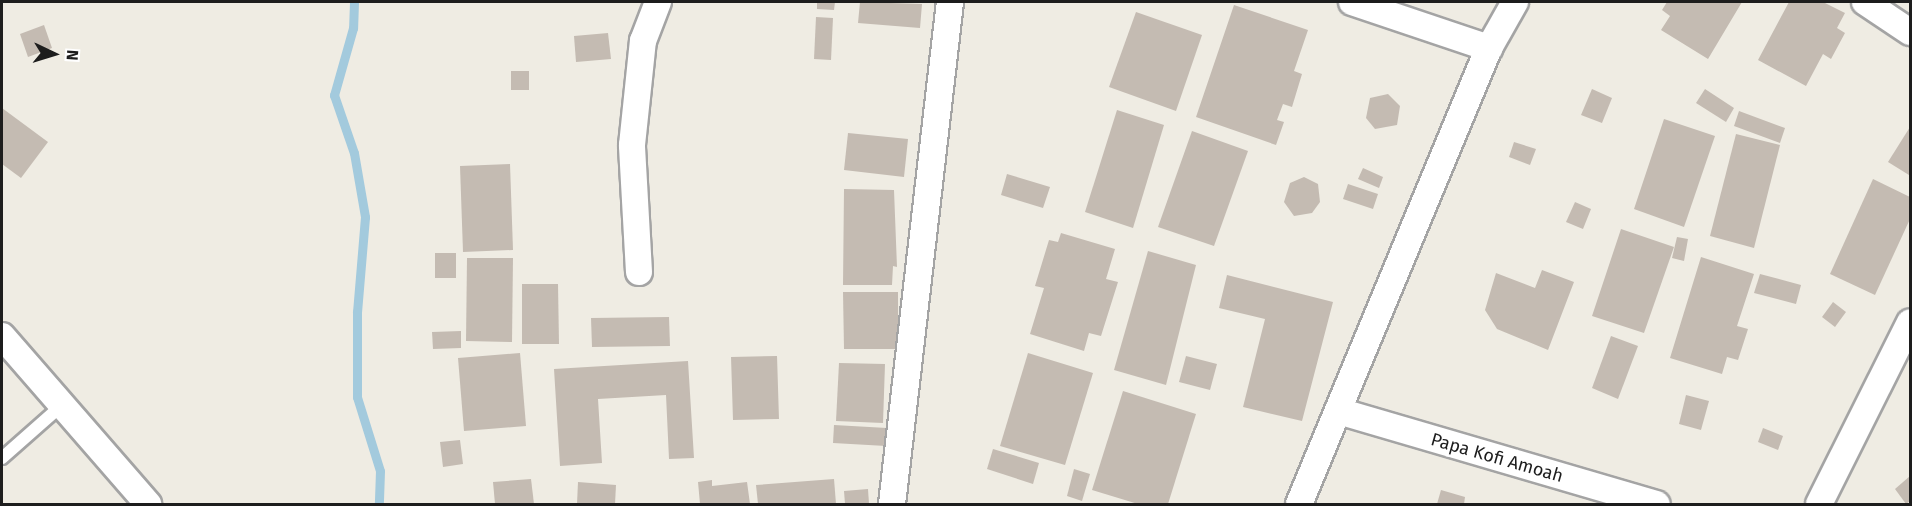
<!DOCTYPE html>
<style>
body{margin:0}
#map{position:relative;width:1912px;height:506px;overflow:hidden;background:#efece3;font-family:"Fira Sans",sans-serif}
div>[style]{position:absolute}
.stream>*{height:9px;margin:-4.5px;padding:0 4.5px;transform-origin:4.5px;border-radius:4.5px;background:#a3cadd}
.building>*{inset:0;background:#c4bbb2}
.roads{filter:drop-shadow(2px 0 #a4a4a4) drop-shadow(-2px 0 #a4a4a4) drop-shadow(0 2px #a4a4a4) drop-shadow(0 -2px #a4a4a4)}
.lane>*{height:12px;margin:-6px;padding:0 6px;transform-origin:6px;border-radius:6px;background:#fff}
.street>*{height:26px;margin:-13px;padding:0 13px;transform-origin:13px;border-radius:13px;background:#fff}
span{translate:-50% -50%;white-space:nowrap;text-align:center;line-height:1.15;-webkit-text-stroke:5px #fff;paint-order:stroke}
.street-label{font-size:18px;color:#1d1d1d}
.frame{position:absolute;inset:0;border:3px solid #1d1d1d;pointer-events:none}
.north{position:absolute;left:24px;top:24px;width:60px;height:60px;-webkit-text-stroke:4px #fff;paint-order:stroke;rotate:94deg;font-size:16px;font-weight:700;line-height:24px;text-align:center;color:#1d1d1d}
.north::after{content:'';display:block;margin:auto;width:21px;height:27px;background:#1d1d1d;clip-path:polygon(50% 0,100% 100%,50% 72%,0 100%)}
</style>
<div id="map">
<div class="stream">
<i style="left:354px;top:2px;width:26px;rotate:92deg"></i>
<i style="left:353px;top:28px;width:70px;rotate:105.8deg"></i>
<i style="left:334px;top:95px;width:61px;rotate:71deg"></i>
<i style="left:354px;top:153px;width:65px;rotate:80.2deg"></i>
<i style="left:365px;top:217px;width:95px;rotate:94.8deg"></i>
<i style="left:357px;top:312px;width:85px;rotate:90deg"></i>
<i style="left:357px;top:397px;width:77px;rotate:72.7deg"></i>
<i style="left:380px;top:471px;width:33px;rotate:92deg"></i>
</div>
<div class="building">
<i style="clip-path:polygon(817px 2px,835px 2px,834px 10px,817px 9px)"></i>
<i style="clip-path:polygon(860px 2px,922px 4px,920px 28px,858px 23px)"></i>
<i style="clip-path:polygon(1667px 2px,1742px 2px,1708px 59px,1661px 30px,1670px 16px,1662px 10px)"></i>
<i style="clip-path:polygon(1789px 2px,1823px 2px,1845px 13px,1837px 28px,1845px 33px,1831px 59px,1823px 54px,1806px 86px,1758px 60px)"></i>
<i style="clip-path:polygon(1234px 5px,1308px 30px,1294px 71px,1302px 74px,1292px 107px,1283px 104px,1277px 120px,1284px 122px,1276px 145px,1196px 117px)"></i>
<i style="clip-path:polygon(1136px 12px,1202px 35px,1176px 111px,1109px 87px)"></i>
<i style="clip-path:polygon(816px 17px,833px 18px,831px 60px,814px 59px)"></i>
<i style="clip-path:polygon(44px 25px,52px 48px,28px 57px,20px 34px)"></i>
<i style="clip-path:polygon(608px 33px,611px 59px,576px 62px,574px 36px)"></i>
<i style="clip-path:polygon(511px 71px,529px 71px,529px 90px,511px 90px)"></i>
<i style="clip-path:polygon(1592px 89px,1612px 98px,1602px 123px,1581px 115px)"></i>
<i style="clip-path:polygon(1705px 89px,1734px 108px,1726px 122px,1696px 103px)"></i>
<i style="clip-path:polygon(1388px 94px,1400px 106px,1397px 125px,1375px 129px,1366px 118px,1370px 98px)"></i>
<i style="clip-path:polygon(2px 108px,48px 142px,21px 178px,2px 164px)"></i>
<i style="clip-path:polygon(1117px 110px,1164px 125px,1133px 228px,1085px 212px)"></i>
<i style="clip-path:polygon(1739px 111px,1785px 128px,1780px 143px,1734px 126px)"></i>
<i style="clip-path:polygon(1664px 119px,1715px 136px,1684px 227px,1634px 209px)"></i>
<i style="clip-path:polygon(1910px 127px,1910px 173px,1909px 175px,1888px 162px)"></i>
<i style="clip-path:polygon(1192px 131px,1248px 151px,1214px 246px,1158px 227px)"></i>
<i style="clip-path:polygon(848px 133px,908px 139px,904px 177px,844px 170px)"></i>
<i style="clip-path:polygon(1736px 134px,1780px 145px,1754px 248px,1710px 236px)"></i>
<i style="clip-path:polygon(1514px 142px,1536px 149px,1530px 165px,1509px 157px)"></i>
<i style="clip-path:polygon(510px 164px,513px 250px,463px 252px,460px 166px)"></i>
<i style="clip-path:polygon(1363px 168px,1383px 177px,1379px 188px,1358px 179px)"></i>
<i style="clip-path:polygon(1007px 174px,1050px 187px,1043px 208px,1001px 195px)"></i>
<i style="clip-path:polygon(1304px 177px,1318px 184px,1320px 202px,1312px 213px,1294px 216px,1284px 202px,1290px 183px)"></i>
<i style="clip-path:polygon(1873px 179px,1910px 197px,1910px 219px,1875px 295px,1830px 274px)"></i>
<i style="clip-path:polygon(1348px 184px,1378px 194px,1373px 209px,1343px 199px)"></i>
<i style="clip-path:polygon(844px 189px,894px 190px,897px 267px,893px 266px,892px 285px,843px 285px)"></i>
<i style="clip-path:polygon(1575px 202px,1591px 209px,1583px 229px,1566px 222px)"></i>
<i style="clip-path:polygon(1621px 229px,1674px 247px,1644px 333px,1592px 316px)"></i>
<i style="clip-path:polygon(1061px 233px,1115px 249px,1106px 279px,1118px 282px,1101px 336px,1089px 333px,1084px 351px,1030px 334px,1044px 288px,1035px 286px,1049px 240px,1058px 242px)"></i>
<i style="clip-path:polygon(1677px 237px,1688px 239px,1684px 261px,1672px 258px)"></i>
<i style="clip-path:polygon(1148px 251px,1196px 265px,1166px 385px,1114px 370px)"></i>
<i style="clip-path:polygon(435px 253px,456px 253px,456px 278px,435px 278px)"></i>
<i style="clip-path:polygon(1701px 257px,1754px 274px,1737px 326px,1748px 329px,1738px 360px,1727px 357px,1722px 374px,1670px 358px)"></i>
<i style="clip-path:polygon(467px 258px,513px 258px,512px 342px,466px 341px)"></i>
<i style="clip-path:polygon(1542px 270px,1574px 282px,1548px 350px,1497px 329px,1485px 310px,1496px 273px,1535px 288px)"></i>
<i style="clip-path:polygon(1760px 274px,1801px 285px,1796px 304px,1754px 293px)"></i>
<i style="clip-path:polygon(1227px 275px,1333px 302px,1302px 421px,1243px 407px,1265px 319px,1219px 308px)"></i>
<i style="clip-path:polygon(522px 284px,558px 284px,559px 344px,522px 344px)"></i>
<i style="clip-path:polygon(843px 292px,898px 292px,898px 349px,844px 349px)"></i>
<i style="clip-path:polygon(1833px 302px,1846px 312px,1835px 327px,1822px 317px)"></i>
<i style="clip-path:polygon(669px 317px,670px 346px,592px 347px,591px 318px)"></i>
<i style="clip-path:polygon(461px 331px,461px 348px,433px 349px,432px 332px)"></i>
<i style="clip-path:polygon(1611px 336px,1638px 346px,1618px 399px,1592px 388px)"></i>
<i style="clip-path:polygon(520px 353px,526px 426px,464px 431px,458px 358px)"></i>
<i style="clip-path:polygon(1028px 353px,1093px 373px,1065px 465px,1000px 446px)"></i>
<i style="clip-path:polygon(777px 356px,779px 419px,733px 420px,731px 357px)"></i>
<i style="clip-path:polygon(1186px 356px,1217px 364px,1210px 390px,1179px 382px)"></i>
<i style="clip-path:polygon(688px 361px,694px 458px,669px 459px,666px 395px,598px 399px,602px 463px,560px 466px,554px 369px)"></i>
<i style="clip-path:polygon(839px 363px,885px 364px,883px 423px,836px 421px)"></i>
<i style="clip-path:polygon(1123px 391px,1196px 414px,1168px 504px,1138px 504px,1092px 490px)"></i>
<i style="clip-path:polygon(1686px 395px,1709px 401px,1701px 430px,1679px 424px)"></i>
<i style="clip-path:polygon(834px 425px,887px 428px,886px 446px,833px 443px)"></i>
<i style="clip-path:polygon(1763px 428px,1783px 436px,1778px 450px,1758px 442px)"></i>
<i style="clip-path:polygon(460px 440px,463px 464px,443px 467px,440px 442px)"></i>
<i style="clip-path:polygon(993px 449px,1039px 463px,1033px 484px,987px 469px)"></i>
<i style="clip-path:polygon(1074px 469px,1090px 474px,1082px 501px,1067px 496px)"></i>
<i style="clip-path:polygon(1910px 476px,1910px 501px,1906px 504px,1895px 489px)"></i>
<i style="clip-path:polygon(531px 479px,534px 504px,495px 504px,493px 482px)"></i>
<i style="clip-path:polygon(834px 479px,836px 504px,758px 504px,756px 485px)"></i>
<i style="clip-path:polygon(712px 480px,712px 486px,747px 482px,750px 504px,700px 504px,698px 482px)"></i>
<i style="clip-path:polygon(578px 482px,616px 485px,615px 504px,577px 504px)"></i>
<i style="clip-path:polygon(868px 489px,869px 504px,845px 504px,844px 491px)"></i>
<i style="clip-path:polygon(1441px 490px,1465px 497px,1464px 504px,1437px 504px)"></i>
</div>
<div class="roads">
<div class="lane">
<i style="left:2px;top:458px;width:79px;rotate:-41.4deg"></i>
</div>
<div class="street">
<i style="left:1352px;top:2px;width:145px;rotate:18.6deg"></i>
<i style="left:1865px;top:2px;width:54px;rotate:33.7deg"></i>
<i style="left:639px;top:272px;width:127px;rotate:-93.2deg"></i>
<i style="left:632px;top:145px;width:105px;rotate:-84deg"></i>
<i style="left:643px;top:41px;width:42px;rotate:-69deg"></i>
<i style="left:2px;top:336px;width:223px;rotate:49deg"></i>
<i style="left:1338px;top:411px;width:332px;rotate:16.3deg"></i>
<i style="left:892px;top:504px;width:505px;rotate:-83.41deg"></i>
<i style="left:1299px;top:504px;width:494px;rotate:-67.4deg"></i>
<i style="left:1489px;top:48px;width:53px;rotate:-60.5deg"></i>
<i style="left:1819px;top:504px;width:203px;rotate:-63.4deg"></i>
</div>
</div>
<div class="street-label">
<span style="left:1497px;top:458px;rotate:16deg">Papa Kofi Amoah</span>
</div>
<div class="frame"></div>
<div class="north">N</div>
</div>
